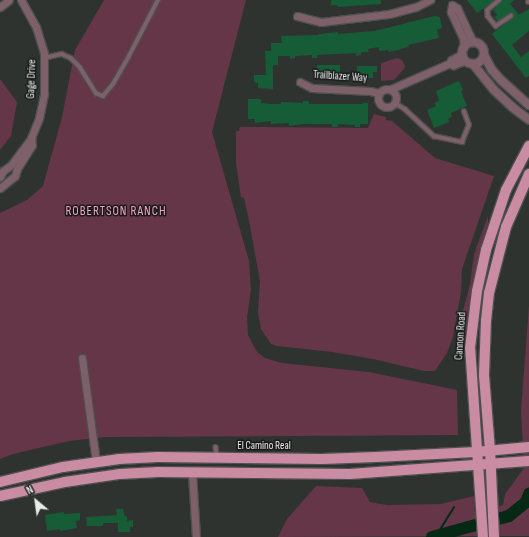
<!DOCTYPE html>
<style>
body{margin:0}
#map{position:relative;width:529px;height:537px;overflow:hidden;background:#2f3330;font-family:"Sofia Sans Condensed",sans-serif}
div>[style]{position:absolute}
.green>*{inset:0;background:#643648}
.stream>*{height:2px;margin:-1px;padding:0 1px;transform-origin:1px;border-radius:1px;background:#052915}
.river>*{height:12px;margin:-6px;padding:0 6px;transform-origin:6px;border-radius:6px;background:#052915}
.building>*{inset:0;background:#165c36}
.roads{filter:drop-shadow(1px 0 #4d504e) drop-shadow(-1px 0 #4d504e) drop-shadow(0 1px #4d504e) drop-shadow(0 -1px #4d504e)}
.service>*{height:3.5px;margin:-1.75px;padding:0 1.75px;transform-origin:1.75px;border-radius:1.75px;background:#7e606a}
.minor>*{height:7px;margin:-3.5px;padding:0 3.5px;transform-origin:3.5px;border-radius:3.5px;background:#7e606a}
.minor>.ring{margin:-3.5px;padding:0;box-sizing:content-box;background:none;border:7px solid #7e606a;border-radius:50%}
.tertiary>*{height:8px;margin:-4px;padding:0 4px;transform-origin:4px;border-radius:4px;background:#7e606a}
.tertiary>.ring{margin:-4px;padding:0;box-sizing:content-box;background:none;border:8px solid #7e606a;border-radius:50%}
.primary>*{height:10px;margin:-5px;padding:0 5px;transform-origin:5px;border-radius:5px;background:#c98ca2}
span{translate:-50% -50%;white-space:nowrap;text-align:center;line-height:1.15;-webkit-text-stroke:3px #181a19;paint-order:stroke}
.street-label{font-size:11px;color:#e8ebe9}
.quarter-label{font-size:13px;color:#f4a5c2;letter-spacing:1px}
.north{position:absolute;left:16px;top:481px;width:40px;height:40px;-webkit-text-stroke:3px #181a19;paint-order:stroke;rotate:331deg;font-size:11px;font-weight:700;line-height:16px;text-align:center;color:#e8ebe9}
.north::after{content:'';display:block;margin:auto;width:14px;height:18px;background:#e8ebe9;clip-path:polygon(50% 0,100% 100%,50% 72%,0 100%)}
</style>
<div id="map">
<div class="green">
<i style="clip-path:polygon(104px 0,246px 0,212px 132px,249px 261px,251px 290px,247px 317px,248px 335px,257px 352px,265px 358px,282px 363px,369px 372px,457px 390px,458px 435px,105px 437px,69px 441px,13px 454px,0 459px,0 213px,27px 200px,43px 186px,62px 117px,75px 50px)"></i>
<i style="clip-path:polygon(397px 58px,402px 60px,405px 66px,404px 69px,394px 80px,381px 81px,381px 63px)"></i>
<i style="clip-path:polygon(0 79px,17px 102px,11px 136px,0 150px)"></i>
<i style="clip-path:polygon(374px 114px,386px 117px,386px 120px,392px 121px,435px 158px,494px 176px,462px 269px,461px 292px,453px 337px,447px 353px,435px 371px,424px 371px,373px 359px,332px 352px,277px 346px,271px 344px,261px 329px,258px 312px,260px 281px,249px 221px,244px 198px,241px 197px,236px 163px,236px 131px,239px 131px,240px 127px,262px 127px,368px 128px)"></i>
<i style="clip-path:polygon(488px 216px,488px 223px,473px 279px,465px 347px,462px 348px,461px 319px,470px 284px,474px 254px)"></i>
<i style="clip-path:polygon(529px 305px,529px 536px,278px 537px,287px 519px,316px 486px,362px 488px,370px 502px,387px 505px,441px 504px,474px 496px,475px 512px,503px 505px,505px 494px,524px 468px,521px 411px)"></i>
</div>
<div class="stream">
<i style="left:436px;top:536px;width:34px;rotate:-58deg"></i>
</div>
<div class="river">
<i style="left:432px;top:537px;width:80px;rotate:-15.3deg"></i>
<i style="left:509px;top:516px;width:22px;rotate:-39deg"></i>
<i style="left:526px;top:502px;width:9px;rotate:-69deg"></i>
</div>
<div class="building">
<i style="clip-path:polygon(331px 0,381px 0,381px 4px,338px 7px,337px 5px,331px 5px)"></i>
<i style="clip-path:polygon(467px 0,495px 0,477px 13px)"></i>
<i style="clip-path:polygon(503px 0,514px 0,510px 4px,519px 15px,529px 9px,529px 31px,512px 45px,521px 57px,529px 51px,529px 76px,526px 78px,492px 34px,514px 17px,511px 13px,498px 21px,494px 17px,497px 15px,493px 10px)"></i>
<i style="clip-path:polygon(434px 16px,440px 17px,442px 28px,437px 30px,439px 38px,408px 45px,409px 47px,389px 52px,388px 50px,379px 51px,379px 47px,368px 49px,369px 52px,361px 52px,361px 55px,356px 56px,356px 53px,317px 55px,317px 58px,312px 58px,312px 55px,295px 56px,295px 58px,290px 59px,290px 56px,278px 56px,278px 65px,273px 65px,273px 89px,258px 88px,258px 83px,254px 82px,254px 75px,266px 75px,265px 51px,271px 51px,271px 43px,282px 43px,281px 36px,319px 35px,319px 34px,338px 32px,338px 34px,375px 31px)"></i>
<i style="clip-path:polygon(317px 65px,340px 65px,340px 78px,320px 78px,320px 71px,317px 71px)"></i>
<i style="clip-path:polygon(357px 66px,377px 66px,377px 72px,373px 72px,373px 78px,357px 78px)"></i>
<i style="clip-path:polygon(459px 81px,463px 90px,461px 91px,467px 106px,451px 113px,452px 117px,448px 119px,449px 122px,434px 128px,427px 110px,436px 106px,434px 103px,439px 101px,436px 91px)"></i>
<i style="clip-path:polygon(248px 99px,261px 99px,261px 103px,270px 104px,281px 104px,281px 102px,303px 103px,303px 101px,309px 101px,309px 104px,363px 104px,363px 103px,368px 103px,368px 124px,360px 124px,360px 127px,355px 127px,355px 125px,338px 124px,338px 127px,332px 127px,332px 124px,302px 124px,289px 126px,289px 123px,271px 124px,271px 121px,255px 123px,255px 119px,248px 119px)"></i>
<i style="clip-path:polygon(116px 509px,123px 509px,124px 515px,127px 517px,127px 521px,133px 520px,133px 527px,130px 527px,130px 532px,118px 532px,118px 523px,103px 523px,103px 526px,87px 526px,86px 517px,117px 515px)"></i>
<i style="clip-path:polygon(64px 512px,64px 514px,80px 513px,80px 520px,76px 521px,77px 528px,60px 531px,60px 529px,47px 531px,45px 515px)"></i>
</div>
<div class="roads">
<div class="service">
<i style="left:500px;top:0;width:16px;rotate:140deg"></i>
<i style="left:488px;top:10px;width:6px;rotate:90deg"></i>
<i style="left:488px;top:16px;width:13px;rotate:51deg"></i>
<i style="left:496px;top:26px;width:18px;rotate:-34deg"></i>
<i style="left:528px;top:2px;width:1px;rotate:-45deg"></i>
<i style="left:44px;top:58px;width:18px;rotate:-13deg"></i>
<i style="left:62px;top:54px;width:10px;rotate:24deg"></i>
<i style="left:71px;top:58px;width:13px;rotate:45deg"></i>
<i style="left:80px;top:67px;width:31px;rotate:58deg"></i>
<i style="left:96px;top:93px;width:8px;rotate:23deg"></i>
<i style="left:103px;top:96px;width:16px;rotate:-50deg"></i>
<i style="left:113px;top:84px;width:32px;rotate:-60deg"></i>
<i style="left:129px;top:56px;width:63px;rotate:-62.6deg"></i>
<i style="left:395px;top:103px;width:12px;rotate:31deg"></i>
<i style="left:405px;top:109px;width:40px;rotate:43deg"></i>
<i style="left:434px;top:136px;width:29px;rotate:12deg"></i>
<i style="left:462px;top:142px;width:18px;rotate:-68deg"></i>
<i style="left:469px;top:125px;width:14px;rotate:-111deg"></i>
<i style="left:216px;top:447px;width:10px;rotate:84deg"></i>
</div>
<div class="minor">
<i style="left:0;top:7px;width:11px;rotate:-38deg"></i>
<i style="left:297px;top:16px;width:25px;rotate:14deg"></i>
<i style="left:321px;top:22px;width:68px;rotate:-6.7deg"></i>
<i style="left:389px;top:14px;width:28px;rotate:-15deg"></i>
<i style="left:416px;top:7px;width:16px;rotate:-27deg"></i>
<i style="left:464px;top:47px;width:9px;rotate:-96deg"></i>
<i style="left:463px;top:38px;width:29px;rotate:-115deg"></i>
<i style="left:451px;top:12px;width:7px;rotate:-82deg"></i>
<i style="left:452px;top:5px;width:6px;rotate:31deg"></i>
<i style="left:457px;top:8px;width:38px;rotate:65deg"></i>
<i style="left:450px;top:63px;width:3px;rotate:-72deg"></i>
<i style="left:451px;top:60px;width:13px;rotate:-29deg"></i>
<i style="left:300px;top:82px;width:13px;rotate:27deg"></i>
<i style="left:312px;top:88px;width:58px;rotate:3deg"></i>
<i style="left:370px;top:91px;width:9px;rotate:13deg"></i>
<i class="ring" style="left:378px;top:89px;width:11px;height:11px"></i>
<i style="left:391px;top:89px;width:64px;rotate:-23.8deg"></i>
<i style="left:450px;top:63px;width:4px;rotate:34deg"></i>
<i style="left:453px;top:65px;width:12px;rotate:-20deg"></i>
<i style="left:0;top:177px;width:7px;rotate:-63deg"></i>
<i style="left:3px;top:171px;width:10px;rotate:-37deg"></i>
<i style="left:11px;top:165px;width:34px;rotate:-53deg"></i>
<i style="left:0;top:188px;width:19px;rotate:-39deg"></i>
<i style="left:15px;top:176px;width:7px;rotate:-74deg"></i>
<i style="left:17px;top:169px;width:28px;rotate:-58deg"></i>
<i style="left:32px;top:145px;width:7px;rotate:-98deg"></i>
<i style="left:31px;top:138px;width:22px;rotate:-68deg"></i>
<i style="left:39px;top:118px;width:25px;rotate:-78deg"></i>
<i style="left:44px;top:94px;width:41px;rotate:-90deg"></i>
<i style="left:44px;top:53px;width:27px;rotate:-107deg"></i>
<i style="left:36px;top:27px;width:31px;rotate:-119deg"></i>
<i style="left:82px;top:358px;width:105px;rotate:82.3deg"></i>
<i style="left:192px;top:473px;width:64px;rotate:86.4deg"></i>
</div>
<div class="tertiary">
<i class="ring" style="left:462px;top:42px;width:14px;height:14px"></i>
<i style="left:484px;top:55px;width:17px;rotate:62deg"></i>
<i style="left:492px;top:70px;width:15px;rotate:48deg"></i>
<i style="left:502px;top:81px;width:36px;rotate:42deg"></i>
<i style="left:473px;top:64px;width:33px;rotate:51deg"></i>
<i style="left:494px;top:90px;width:25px;rotate:43deg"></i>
<i style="left:512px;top:107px;width:21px;rotate:37deg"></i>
</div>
<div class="primary">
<i style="left:0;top:482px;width:65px;rotate:-13.4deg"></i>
<i style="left:63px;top:467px;width:57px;rotate:-8.1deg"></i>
<i style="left:119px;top:459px;width:39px;rotate:-3deg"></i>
<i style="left:158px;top:457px;width:164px;rotate:0.7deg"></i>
<i style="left:322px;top:459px;width:54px;rotate:-2.1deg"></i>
<i style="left:376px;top:457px;width:100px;rotate:-2.9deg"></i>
<i style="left:476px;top:452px;width:53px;rotate:-5.4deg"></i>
<i style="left:0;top:496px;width:66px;rotate:-12.2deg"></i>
<i style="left:65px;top:482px;width:56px;rotate:-8.3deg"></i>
<i style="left:120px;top:474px;width:38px;rotate:-3deg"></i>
<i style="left:158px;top:472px;width:192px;rotate:0.6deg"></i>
<i style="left:350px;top:474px;width:179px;rotate:-4.2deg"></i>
<i style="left:483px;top:537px;width:189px;rotate:-93.9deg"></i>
<i style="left:470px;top:348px;width:57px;rotate:-83deg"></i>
<i style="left:477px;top:291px;width:42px;rotate:-77.6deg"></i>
<i style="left:486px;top:250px;width:63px;rotate:-71.6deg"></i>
<i style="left:506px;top:190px;width:50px;rotate:-62.4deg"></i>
<i style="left:494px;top:537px;width:87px;rotate:-92.6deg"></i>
<i style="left:490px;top:450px;width:75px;rotate:-94.6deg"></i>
<i style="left:484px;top:375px;width:54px;rotate:-87.9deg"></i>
<i style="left:486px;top:321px;width:28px;rotate:-84deg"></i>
<i style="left:489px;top:293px;width:68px;rotate:-75.6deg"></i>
<i style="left:506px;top:227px;width:58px;rotate:-66.5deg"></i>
</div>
</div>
<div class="street-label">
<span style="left:340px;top:77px;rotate:4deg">Trailblazer Way</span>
<span style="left:32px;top:79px;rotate:-88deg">Gage Drive</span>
<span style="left:461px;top:336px;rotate:-86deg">Cannon Road</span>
<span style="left:264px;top:446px">El Camino Real</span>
</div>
<div class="quarter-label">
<span style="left:116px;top:211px">ROBERTSON RANCH</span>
</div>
<div class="north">N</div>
</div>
